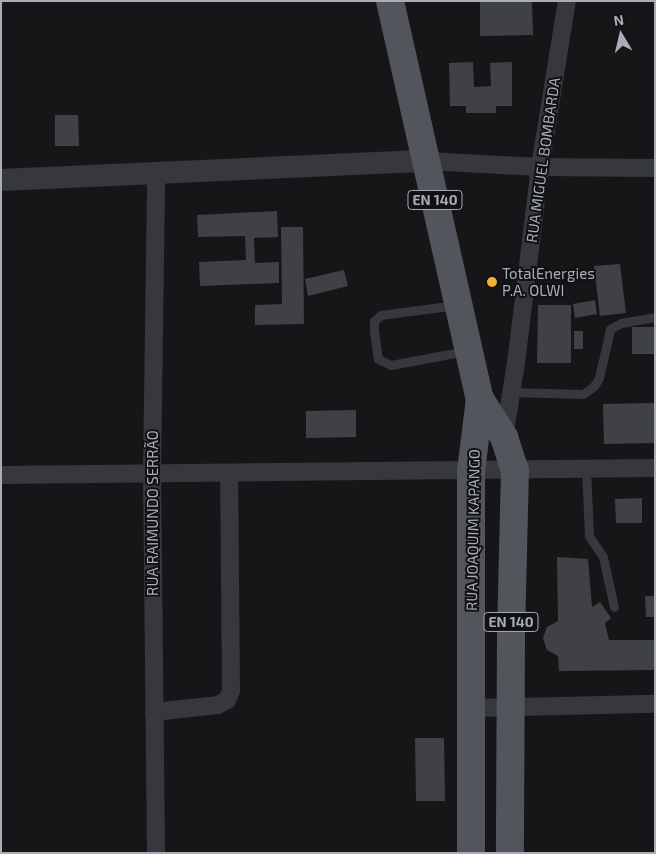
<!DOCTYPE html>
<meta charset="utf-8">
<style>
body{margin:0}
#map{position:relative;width:656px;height:854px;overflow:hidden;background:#161618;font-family:"Exo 2",sans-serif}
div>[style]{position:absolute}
.building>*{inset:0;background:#404145}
.service>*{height:9px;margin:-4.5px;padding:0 4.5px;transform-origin:4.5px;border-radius:4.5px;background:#37383d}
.minor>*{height:18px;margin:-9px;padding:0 9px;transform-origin:9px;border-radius:9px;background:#37383d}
.tertiary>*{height:22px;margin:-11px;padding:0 11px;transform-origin:11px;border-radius:11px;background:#37383d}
.primary>*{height:28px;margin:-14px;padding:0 14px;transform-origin:14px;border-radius:14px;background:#53555c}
.dots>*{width:14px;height:14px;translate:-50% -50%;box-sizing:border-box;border:2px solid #111113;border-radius:50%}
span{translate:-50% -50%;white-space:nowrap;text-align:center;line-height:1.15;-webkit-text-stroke:4px #111113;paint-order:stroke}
.shield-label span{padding:1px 4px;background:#111113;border:1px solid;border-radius:4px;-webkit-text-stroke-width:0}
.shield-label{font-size:14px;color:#a8adb8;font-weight:700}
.street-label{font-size:15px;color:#a8adb8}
.poi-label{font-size:15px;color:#a8adb8}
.left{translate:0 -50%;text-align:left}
.frame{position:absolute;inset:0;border:2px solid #a8adb8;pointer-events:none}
.north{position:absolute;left:596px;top:10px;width:50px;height:50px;-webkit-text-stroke:4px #111113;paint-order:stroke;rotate:351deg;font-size:14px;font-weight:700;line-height:20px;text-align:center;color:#a8adb8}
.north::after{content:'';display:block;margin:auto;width:18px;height:22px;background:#a8adb8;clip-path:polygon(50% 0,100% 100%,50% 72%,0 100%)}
</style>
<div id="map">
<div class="building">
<i style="clip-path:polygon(532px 1px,533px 35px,480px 36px,480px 2px)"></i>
<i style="clip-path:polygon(473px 62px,474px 87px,491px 86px,490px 63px,512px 62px,512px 106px,496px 106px,496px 113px,466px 113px,466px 106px,450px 106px,449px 63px)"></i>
<i style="clip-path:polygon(55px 115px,78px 115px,79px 146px,55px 146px)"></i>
<i style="clip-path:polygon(277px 211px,278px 237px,254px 238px,255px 263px,279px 262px,279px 283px,200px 286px,199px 262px,246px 260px,245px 236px,198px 237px,197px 215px)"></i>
<i style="clip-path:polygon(281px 227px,303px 227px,304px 324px,255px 325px,255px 305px,282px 304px)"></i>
<i style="clip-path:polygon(620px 264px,626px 313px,600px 316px,594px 266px)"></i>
<i style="clip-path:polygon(344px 270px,348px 286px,308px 296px,305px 279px)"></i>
<i style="clip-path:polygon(595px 300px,597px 314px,575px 318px,573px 304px)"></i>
<i style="clip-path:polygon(538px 305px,571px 305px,571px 363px,537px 363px)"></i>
<i style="clip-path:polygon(632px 327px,655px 327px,655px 354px,632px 354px)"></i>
<i style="clip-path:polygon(574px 331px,583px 331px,583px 349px,574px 349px)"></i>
<i style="clip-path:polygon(655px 403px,655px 443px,604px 444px,603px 404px)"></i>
<i style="clip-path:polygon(356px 410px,356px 437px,306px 438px,306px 411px)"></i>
<i style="clip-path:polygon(642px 498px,642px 523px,616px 523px,615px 499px)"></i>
<i style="clip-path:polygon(557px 557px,588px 559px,592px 607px,600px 602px,611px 618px,605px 623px,609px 640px,655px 640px,655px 670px,559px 671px,558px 656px,547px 650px,543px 638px,547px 627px,558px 621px)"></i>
<i style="clip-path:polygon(645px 596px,655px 596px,655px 617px,646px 617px)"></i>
<i style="clip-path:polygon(415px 738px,444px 738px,445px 801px,416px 801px)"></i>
</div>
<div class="service">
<i style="left:456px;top:305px;width:76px;rotate:172.4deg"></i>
<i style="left:381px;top:315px;width:9px;rotate:139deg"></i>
<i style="left:374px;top:321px;width:10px;rotate:90deg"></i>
<i style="left:374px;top:331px;width:28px;rotate:82deg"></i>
<i style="left:378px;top:359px;width:14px;rotate:25deg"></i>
<i style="left:391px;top:365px;width:76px;rotate:-10.6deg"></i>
<i style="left:511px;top:392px;width:72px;rotate:1.6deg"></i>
<i style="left:583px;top:394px;width:14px;rotate:-36deg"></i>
<i style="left:594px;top:386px;width:9px;rotate:-58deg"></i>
<i style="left:599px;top:378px;width:50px;rotate:-77.3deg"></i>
<i style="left:610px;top:329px;width:13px;rotate:-29deg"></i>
<i style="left:621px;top:323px;width:35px;rotate:-10deg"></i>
<i style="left:586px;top:469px;width:67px;rotate:87.4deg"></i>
<i style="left:589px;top:536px;width:25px;rotate:56deg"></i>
<i style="left:603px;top:557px;width:51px;rotate:77.6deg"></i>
</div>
<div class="minor">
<i style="left:426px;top:161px;width:114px;rotate:3deg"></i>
<i style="left:540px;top:167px;width:115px;rotate:0.5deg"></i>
<i style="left:504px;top:437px;width:75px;rotate:-80.8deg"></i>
<i style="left:516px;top:363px;width:197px;rotate:-83deg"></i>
<i style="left:540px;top:167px;width:168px;rotate:-80.8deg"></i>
<i style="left:1px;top:475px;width:654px;rotate:-0.61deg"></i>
<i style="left:472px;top:708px;width:183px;rotate:-1.3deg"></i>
<i style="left:154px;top:712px;width:64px;rotate:-6.2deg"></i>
<i style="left:218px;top:705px;width:10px;rotate:-29deg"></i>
<i style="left:227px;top:700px;width:10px;rotate:-66deg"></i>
<i style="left:231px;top:691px;width:218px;rotate:-90.5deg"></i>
<i style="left:156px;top:853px;width:380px;rotate:-90.6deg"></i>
<i style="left:152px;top:473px;width:299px;rotate:-89.2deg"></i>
</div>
<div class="tertiary">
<i style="left:1px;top:180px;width:425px;rotate:-2.6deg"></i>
</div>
<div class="primary">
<i style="left:390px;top:1px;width:408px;rotate:77.3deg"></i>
<i style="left:480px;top:399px;width:45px;rotate:57.7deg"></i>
<i style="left:504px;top:437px;width:35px;rotate:72deg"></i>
<i style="left:515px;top:470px;width:168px;rotate:91.4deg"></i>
<i style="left:511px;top:638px;width:215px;rotate:90.3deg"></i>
<i style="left:471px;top:853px;width:382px;rotate:-90deg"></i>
<i style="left:471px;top:471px;width:73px;rotate:-82.9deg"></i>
</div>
<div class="dots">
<i style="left:492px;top:282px;background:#f2b134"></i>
</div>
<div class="shield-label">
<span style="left:435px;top:200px">EN 140</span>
<span style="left:511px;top:622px">EN 140</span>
</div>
<div class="street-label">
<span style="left:543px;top:160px;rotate:-82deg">RUA MIGUEL BOMBARDA</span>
<span style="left:153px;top:513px;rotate:-90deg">RUA RAIMUNDO SERRÃO</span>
<span style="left:473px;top:530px;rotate:-89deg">RUA JOAQUIM KAPANGO</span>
</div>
<div class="poi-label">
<span class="left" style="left:502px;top:282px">TotalEnergies<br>P.A. OLWI</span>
</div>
<div class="frame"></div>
<div class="north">N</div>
</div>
